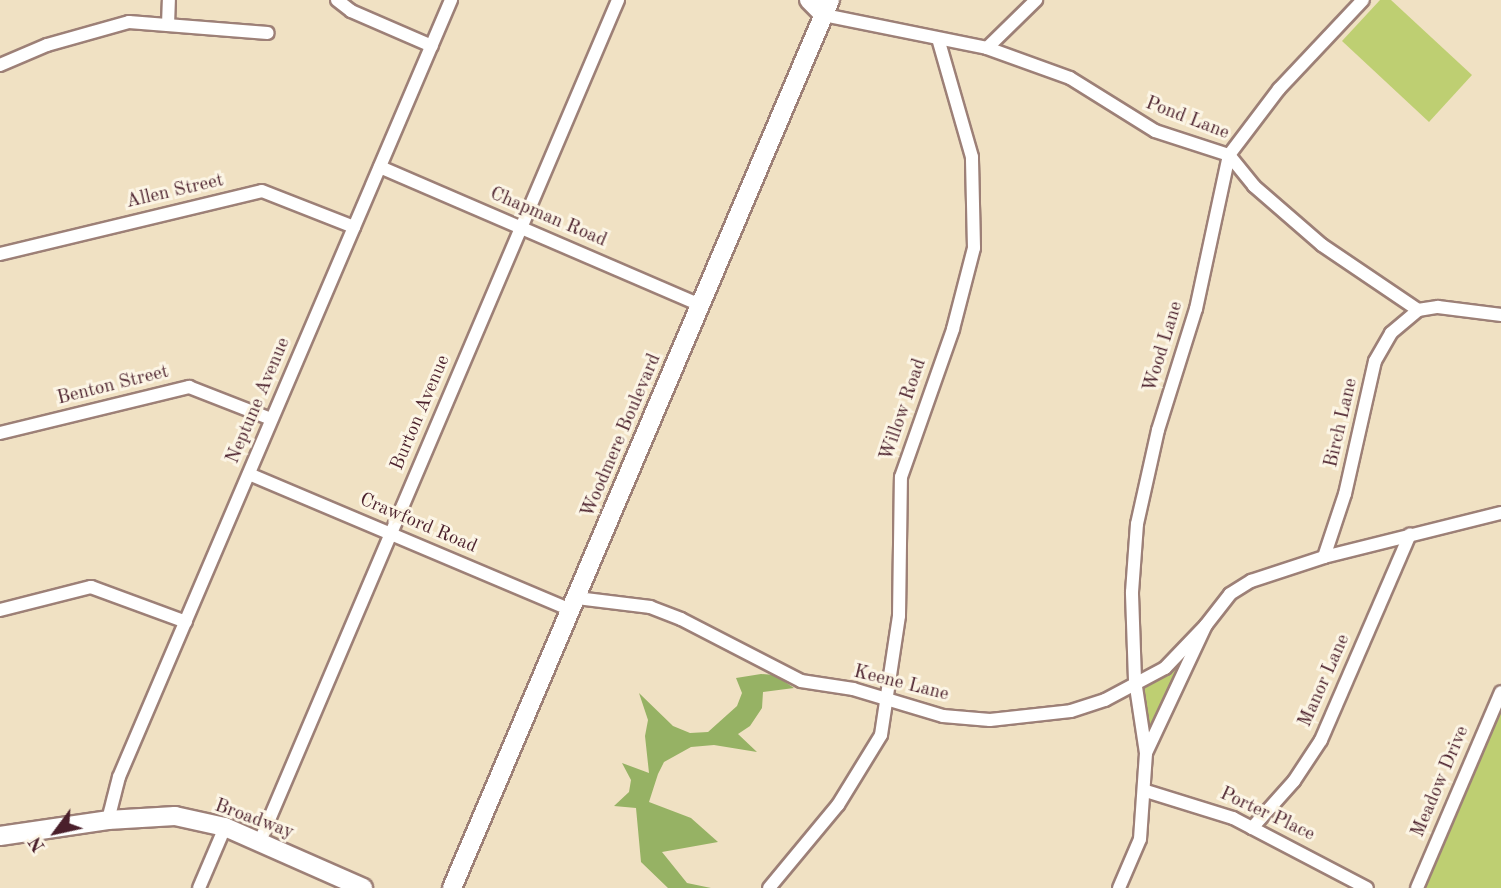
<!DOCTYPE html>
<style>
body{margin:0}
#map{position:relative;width:1501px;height:888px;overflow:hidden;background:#f0e1c3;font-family:"Old Standard TT",serif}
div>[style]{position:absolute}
.green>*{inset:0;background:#becf72}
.forest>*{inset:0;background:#96b264}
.roads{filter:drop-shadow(2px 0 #9d8077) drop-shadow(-2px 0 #9d8077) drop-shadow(0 2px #9d8077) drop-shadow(0 -2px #9d8077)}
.street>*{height:12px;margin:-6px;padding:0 6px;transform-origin:6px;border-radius:6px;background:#fff}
.secondary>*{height:18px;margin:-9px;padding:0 9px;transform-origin:9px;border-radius:9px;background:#fff}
span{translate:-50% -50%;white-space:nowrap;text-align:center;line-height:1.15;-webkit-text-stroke:6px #fcf5e5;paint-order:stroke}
.street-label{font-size:19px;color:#4a1f2b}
.north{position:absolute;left:21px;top:797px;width:70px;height:70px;-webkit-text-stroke:5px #fcf5e5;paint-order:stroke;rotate:237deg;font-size:19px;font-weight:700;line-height:28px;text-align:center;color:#4a1f2b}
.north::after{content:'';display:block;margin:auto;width:24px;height:32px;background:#4a1f2b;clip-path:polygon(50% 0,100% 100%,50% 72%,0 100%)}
</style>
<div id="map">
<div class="green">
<i style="clip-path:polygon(1380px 0,1391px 0,1472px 75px,1429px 122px,1342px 41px)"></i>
<i style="clip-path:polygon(1190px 651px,1147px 744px,1139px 688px)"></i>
<i style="clip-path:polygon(1501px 697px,1501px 888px,1423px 888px)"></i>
</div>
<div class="forest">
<i style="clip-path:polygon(761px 674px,775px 675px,794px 688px,763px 692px,762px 708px,750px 726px,738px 734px,757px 752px,714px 745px,691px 747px,664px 762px,658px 774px,649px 802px,691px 818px,718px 842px,662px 852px,687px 883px,711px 888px,668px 888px,641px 862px,636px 808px,614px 806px,629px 792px,631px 780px,622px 763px,649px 773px,645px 736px,648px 720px,639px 693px,673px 726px,690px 733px,708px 732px,737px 706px,742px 693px,736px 678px)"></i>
</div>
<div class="roads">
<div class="street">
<i style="left:337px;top:0;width:18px;rotate:38deg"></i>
<i style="left:351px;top:11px;width:88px;rotate:23.4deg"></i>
<i style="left:824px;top:15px;width:166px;rotate:11.4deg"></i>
<i style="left:987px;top:48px;width:88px;rotate:19.9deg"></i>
<i style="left:1070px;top:78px;width:100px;rotate:31.9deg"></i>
<i style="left:1155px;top:131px;width:78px;rotate:18deg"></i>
<i style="left:1229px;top:155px;width:40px;rotate:51deg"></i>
<i style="left:1254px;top:186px;width:90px;rotate:40.9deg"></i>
<i style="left:1322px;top:245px;width:116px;rotate:34.1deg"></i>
<i style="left:1418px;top:310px;width:20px;rotate:-9deg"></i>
<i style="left:1438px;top:307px;width:64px;rotate:7.2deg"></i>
<i style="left:168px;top:25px;width:25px;rotate:-88deg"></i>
<i style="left:987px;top:48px;width:69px;rotate:-44.4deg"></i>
<i style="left:0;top:65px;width:51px;rotate:-23.1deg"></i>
<i style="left:47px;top:45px;width:85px;rotate:-15.7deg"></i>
<i style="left:129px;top:22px;width:139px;rotate:4.5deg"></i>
<i style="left:380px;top:167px;width:349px;rotate:23.3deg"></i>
<i style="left:0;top:254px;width:269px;rotate:-13.5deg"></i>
<i style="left:262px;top:191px;width:99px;rotate:21.4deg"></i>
<i style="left:0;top:433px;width:195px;rotate:-13.7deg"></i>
<i style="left:189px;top:387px;width:88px;rotate:21.3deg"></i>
<i style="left:249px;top:474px;width:350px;rotate:22.9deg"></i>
<i style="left:1324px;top:557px;width:66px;rotate:-71.6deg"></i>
<i style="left:1345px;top:494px;width:136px;rotate:-77.3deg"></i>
<i style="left:1375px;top:361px;width:32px;rotate:-60deg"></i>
<i style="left:1391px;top:333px;width:35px;rotate:-40deg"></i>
<i style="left:577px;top:598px;width:74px;rotate:7deg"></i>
<i style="left:650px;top:607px;width:33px;rotate:21deg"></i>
<i style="left:681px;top:619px;width:135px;rotate:27.3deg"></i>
<i style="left:801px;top:681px;width:53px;rotate:8.7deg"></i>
<i style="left:853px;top:689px;width:94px;rotate:16.7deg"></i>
<i style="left:943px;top:716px;width:47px;rotate:4.9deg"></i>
<i style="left:990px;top:720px;width:81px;rotate:-6.3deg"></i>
<i style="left:1071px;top:711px;width:36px;rotate:-18deg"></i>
<i style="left:1105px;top:700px;width:68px;rotate:-28.1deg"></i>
<i style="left:1165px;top:668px;width:59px;rotate:-46.4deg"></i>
<i style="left:0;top:610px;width:94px;rotate:-14.2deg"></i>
<i style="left:91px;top:587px;width:101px;rotate:20.2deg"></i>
<i style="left:1146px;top:753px;width:74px;rotate:-98.6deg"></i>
<i style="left:1135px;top:680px;width:88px;rotate:-92deg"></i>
<i style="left:1132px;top:592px;width:68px;rotate:-85.8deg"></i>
<i style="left:1137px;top:524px;width:96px;rotate:-77.4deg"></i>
<i style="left:1158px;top:430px;width:127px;rotate:-72.6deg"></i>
<i style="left:1196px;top:309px;width:157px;rotate:-77.9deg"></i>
<i style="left:1229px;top:155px;width:83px;rotate:-52.9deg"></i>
<i style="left:1279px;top:89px;width:122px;rotate:-46.7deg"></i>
<i style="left:1146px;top:791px;width:91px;rotate:17.2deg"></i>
<i style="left:1233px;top:818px;width:151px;rotate:27.6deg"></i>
<i style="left:108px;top:820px;width:44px;rotate:-75.7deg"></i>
<i style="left:119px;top:777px;width:845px;rotate:-66.86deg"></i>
<i style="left:1252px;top:828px;width:63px;rotate:-48.2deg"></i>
<i style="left:1294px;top:781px;width:49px;rotate:-56.6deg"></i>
<i style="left:1321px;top:740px;width:224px;rotate:-66.6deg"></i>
<i style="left:260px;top:841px;width:914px;rotate:-66.94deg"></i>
<i style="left:199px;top:888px;width:66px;rotate:-66.9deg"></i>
<i style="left:769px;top:888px;width:108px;rotate:-50.3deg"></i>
<i style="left:838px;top:805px;width:82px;rotate:-58.4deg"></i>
<i style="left:881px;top:735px;width:120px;rotate:-81.4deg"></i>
<i style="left:899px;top:616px;width:139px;rotate:-89.2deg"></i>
<i style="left:901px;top:477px;width:157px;rotate:-70.6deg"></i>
<i style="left:953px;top:329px;width:84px;rotate:-75.5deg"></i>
<i style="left:974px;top:248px;width:91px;rotate:-91.3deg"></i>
<i style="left:972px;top:157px;width:120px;rotate:-106deg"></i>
<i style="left:1119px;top:888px;width:53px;rotate:-66.8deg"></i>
<i style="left:1140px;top:839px;width:86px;rotate:-86deg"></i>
<i style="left:1146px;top:753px;width:141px;rotate:-64.9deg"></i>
<i style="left:1206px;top:625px;width:39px;rotate:-52deg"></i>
<i style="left:1230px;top:594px;width:25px;rotate:-32deg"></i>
<i style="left:1251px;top:581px;width:77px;rotate:-18.2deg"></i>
<i style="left:1324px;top:557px;width:182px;rotate:-14deg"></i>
<i style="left:1417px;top:888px;width:213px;rotate:-66.8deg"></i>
</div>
<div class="secondary">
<i style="left:809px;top:0;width:21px;rotate:45deg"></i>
<i style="left:0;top:836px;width:109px;rotate:-8.4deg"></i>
<i style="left:108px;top:820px;width:67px;rotate:-3.4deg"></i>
<i style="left:175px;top:816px;width:51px;rotate:12.4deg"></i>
<i style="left:225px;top:827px;width:151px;rotate:23.8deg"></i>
<i style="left:452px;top:888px;width:965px;rotate:-66.94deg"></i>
</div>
</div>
<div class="street-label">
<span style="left:1187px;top:119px;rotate:21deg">Pond Lane</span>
<span style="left:175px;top:192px;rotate:-13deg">Allen Street</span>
<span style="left:548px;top:218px;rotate:23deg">Chapman Road</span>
<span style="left:1164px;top:347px;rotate:-73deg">Wood Lane</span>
<span style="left:113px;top:386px;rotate:-14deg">Benton Street</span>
<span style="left:259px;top:401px;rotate:-67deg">Neptune Avenue</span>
<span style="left:904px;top:410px;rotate:-71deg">Willow Road</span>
<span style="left:421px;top:413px;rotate:-67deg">Burton Avenue</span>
<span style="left:1342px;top:423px;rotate:-77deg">Birch Lane</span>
<span style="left:622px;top:436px;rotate:-67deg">Woodmere Boulevard</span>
<span style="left:418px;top:524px;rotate:23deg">Crawford Road</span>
<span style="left:1325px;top:681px;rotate:-66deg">Manor Lane</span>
<span style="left:901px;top:684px;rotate:14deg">Keene Lane</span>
<span style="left:1441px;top:782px;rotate:-67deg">Meadow Drive</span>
<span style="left:1267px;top:815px;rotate:25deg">Porter Place</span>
<span style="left:254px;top:820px;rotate:20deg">Broadway</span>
</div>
<div class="north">N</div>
</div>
